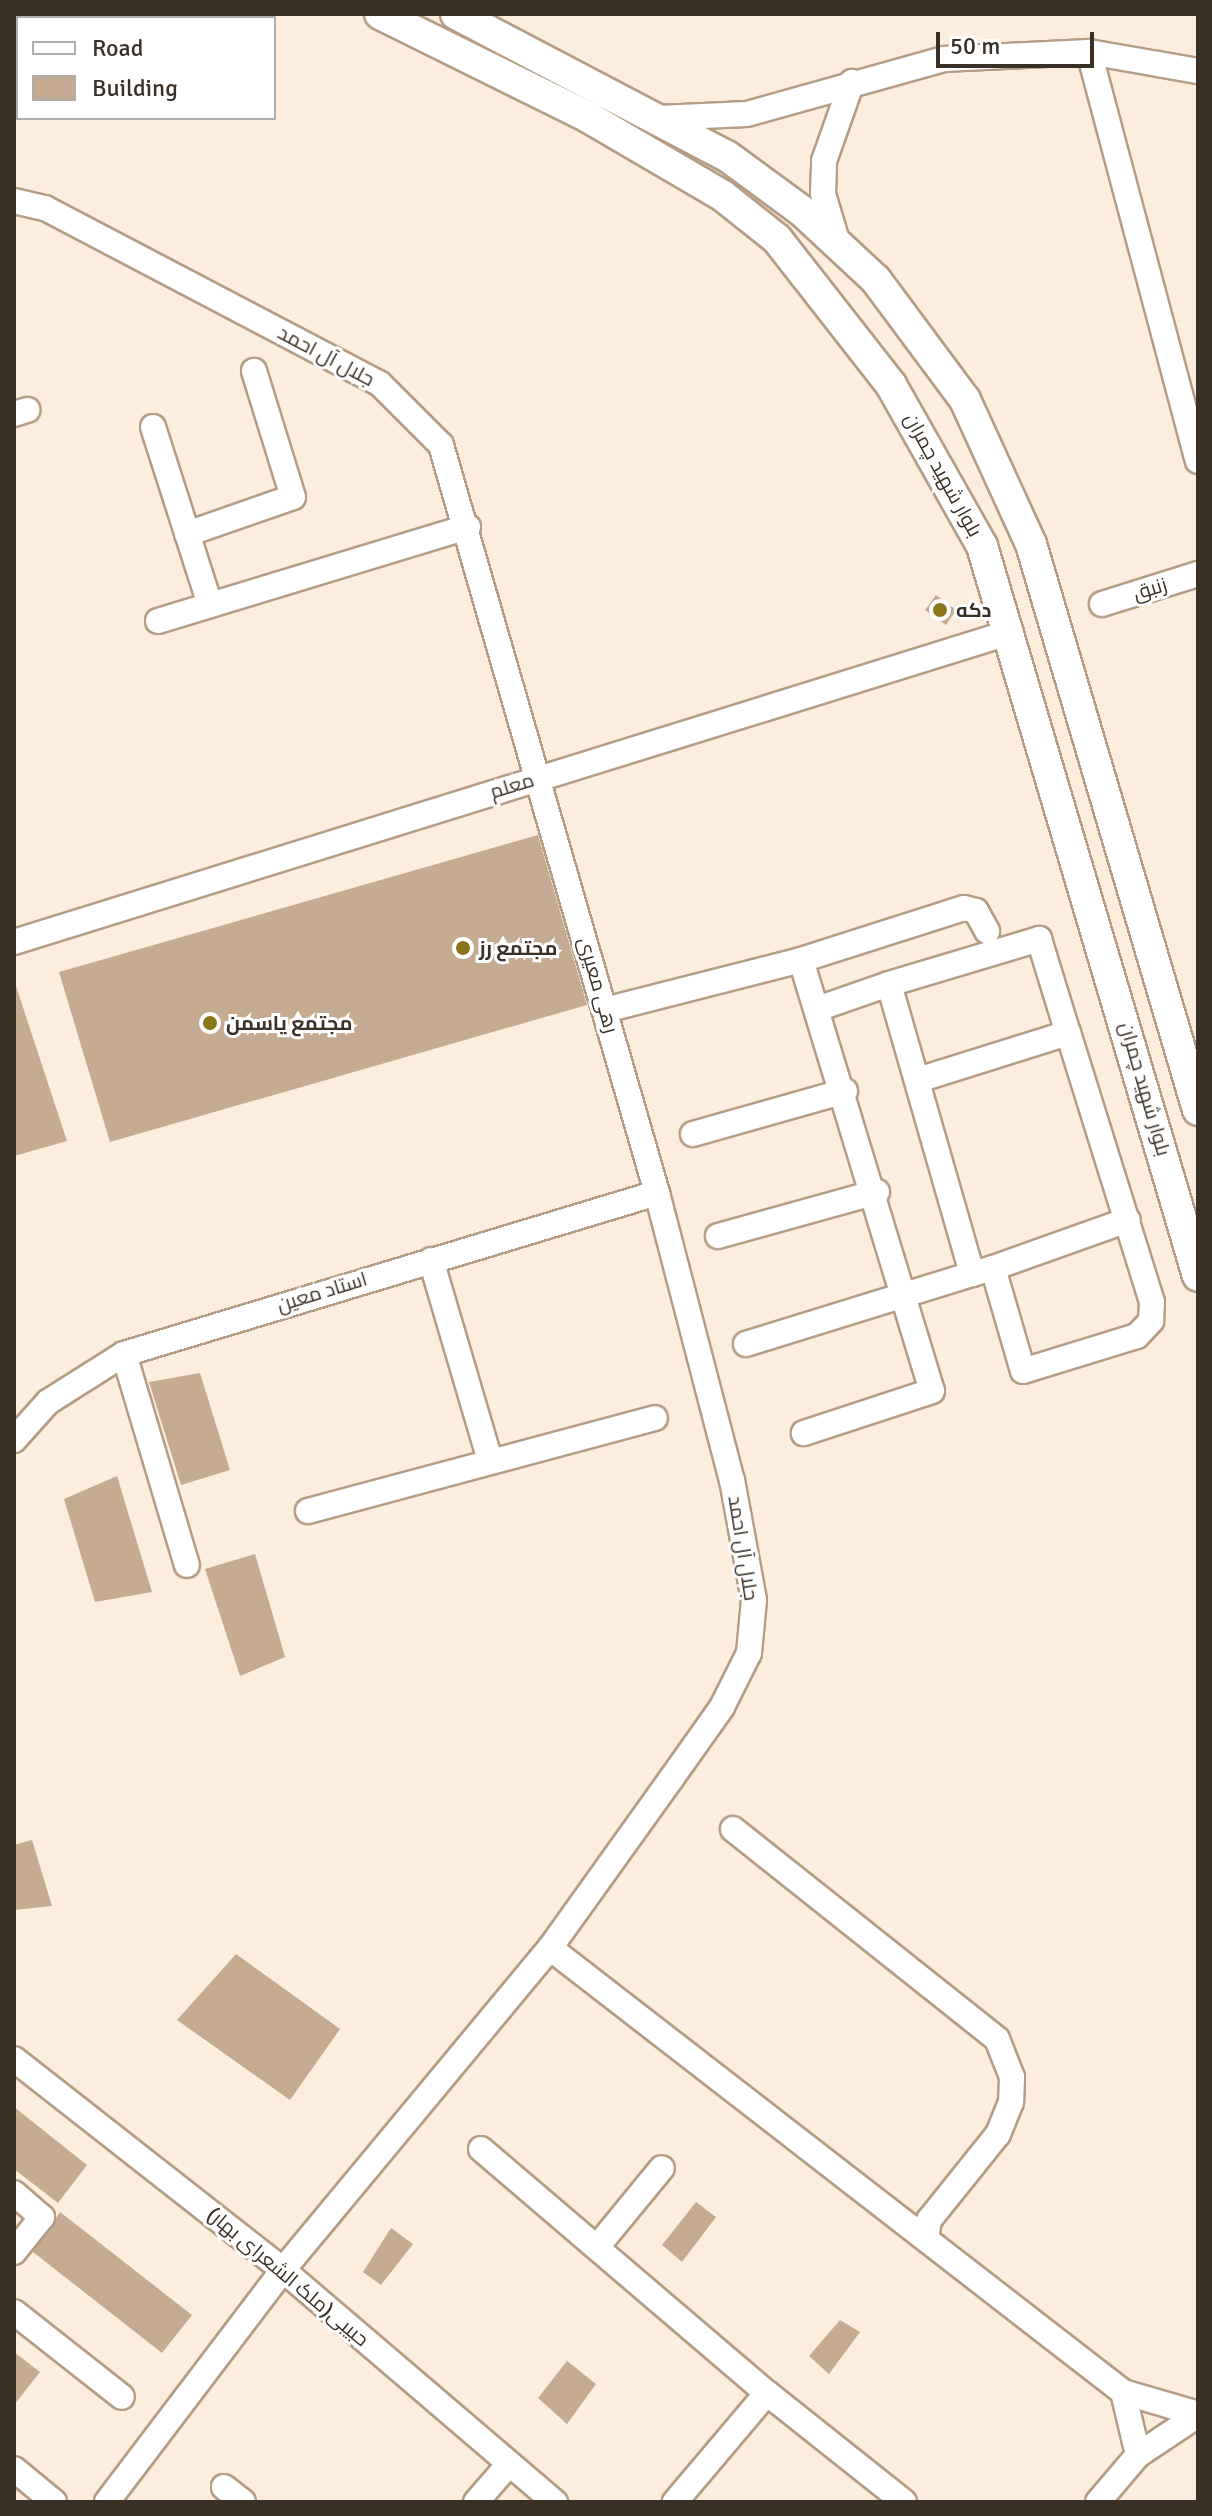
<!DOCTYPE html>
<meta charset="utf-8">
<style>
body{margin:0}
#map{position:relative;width:1212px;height:2516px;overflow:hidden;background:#fceddd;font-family:Signika,Cairo,sans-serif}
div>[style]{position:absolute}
.building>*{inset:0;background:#c4ab92}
.roads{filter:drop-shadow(2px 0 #b49d84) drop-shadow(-2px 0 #b49d84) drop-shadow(0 2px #b49d84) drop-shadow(0 -2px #b49d84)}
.minor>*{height:24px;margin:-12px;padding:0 12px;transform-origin:12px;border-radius:12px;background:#fff}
.major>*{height:30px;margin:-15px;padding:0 15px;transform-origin:15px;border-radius:15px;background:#fff}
.dots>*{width:22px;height:22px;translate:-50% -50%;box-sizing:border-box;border:4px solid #fff;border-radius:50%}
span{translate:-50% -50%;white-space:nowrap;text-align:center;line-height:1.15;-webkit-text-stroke:6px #fff;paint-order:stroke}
.street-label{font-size:20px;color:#392f25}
.poi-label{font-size:20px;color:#392f25;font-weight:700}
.left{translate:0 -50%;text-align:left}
.frame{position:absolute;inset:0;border:16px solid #392f25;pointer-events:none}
.legend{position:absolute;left:16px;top:16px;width:260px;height:104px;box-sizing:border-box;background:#fff;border:2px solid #b0aca8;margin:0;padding:10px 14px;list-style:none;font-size:24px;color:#392f25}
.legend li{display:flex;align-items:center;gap:16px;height:40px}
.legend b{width:40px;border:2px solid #b0aca8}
.scale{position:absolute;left:936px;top:32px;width:158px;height:36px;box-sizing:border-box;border:4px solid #392f25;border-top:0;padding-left:10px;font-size:24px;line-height:28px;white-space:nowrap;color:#392f25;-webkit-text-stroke:6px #fff;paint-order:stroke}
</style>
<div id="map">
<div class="building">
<i style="clip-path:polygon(936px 595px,956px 610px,946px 625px,925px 610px)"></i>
<i style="clip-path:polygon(538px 835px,587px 1005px,110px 1142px,59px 972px)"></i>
<i style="clip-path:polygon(14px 980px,67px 1141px,14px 1156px)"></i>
<i style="clip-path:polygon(200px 1373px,230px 1470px,181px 1485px,149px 1382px)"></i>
<i style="clip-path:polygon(117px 1476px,152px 1592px,95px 1602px,64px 1499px)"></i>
<i style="clip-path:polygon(255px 1554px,285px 1657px,240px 1676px,205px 1569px)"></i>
<i style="clip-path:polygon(32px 1840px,52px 1906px,14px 1910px,14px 1845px)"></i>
<i style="clip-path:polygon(236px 1954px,340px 2029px,290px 2100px,177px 2020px)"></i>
<i style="clip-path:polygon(14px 2107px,87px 2165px,58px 2203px,14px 2169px)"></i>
<i style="clip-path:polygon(696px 2202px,716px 2217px,682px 2262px,662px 2245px)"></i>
<i style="clip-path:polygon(60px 2212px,192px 2315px,162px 2353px,33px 2252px)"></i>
<i style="clip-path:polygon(391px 2228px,413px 2244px,381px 2285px,363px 2272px)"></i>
<i style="clip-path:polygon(840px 2320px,860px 2332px,829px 2374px,809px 2356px)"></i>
<i style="clip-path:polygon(14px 2352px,40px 2372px,14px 2405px)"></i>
<i style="clip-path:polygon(567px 2361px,596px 2384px,567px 2424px,538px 2398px)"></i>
</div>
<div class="roads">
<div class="minor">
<i style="left:1089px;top:52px;width:423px;rotate:75.1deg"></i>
<i style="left:658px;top:118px;width:89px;rotate:-2.6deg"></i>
<i style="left:747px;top:114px;width:205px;rotate:-15.6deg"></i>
<i style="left:944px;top:59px;width:145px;rotate:-2.8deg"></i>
<i style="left:1089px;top:52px;width:111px;rotate:9.9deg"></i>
<i style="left:14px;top:201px;width:32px;rotate:13deg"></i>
<i style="left:45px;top:208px;width:378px;rotate:27.7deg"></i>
<i style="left:380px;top:384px;width:86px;rotate:45deg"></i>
<i style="left:441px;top:445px;width:779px;rotate:73.89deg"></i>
<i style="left:657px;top:1193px;width:297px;rotate:75.4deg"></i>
<i style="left:732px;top:1480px;width:122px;rotate:79.6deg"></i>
<i style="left:754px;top:1600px;width:53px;rotate:95.4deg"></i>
<i style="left:749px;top:1653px;width:60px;rotate:116.6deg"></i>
<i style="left:722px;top:1707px;width:88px;rotate:125.3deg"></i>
<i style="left:671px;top:1779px;width:208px;rotate:125.6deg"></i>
<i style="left:550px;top:1948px;width:418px;rotate:129.7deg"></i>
<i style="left:283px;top:2270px;width:291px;rotate:127.2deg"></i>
<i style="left:838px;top:244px;width:52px;rotate:-106.7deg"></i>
<i style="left:823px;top:194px;width:33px;rotate:-88deg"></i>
<i style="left:824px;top:161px;width:84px;rotate:-70.5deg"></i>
<i style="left:14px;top:414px;width:14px;rotate:-17deg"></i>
<i style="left:153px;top:427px;width:187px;rotate:72.2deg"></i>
<i style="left:187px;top:534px;width:112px;rotate:-19.2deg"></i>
<i style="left:293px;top:497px;width:132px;rotate:-107.2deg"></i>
<i style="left:1102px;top:604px;width:101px;rotate:-17.4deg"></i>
<i style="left:158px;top:621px;width:324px;rotate:-16.9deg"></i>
<i style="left:14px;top:942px;width:1044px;rotate:-17.27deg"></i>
<i style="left:801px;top:960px;width:171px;rotate:-17.7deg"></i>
<i style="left:964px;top:908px;width:12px;rotate:14deg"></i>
<i style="left:976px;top:911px;width:23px;rotate:61deg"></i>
<i style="left:889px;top:984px;width:157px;rotate:-16.7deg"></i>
<i style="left:1039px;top:939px;width:98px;rotate:72.9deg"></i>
<i style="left:820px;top:1008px;width:73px;rotate:-19.2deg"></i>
<i style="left:889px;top:984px;width:302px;rotate:74deg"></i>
<i style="left:972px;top:1274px;width:22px;rotate:-16deg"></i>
<i style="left:993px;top:1268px;width:107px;rotate:73.8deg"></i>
<i style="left:1023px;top:1371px;width:119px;rotate:-17.1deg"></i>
<i style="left:1137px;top:1336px;width:21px;rotate:-47deg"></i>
<i style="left:1151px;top:1321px;width:19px;rotate:-87deg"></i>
<i style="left:1152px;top:1302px;width:282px;rotate:-107.3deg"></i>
<i style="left:1068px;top:1033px;width:157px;rotate:162.6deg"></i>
<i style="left:605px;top:1010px;width:202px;rotate:-14.3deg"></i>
<i style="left:801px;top:960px;width:450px;rotate:73.1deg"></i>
<i style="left:932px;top:1391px;width:135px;rotate:161.8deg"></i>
<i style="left:693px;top:1134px;width:158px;rotate:-15.8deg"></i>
<i style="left:718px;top:1236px;width:165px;rotate:-15.5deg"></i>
<i style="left:431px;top:1260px;width:209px;rotate:73.6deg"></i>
<i style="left:993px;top:1268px;width:143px;rotate:-19.6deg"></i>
<i style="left:746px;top:1344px;width:237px;rotate:-17.2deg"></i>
<i style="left:124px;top:1354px;width:220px;rotate:73.4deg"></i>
<i style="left:14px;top:1440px;width:51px;rotate:-48.2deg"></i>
<i style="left:48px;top:1402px;width:90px;rotate:-32.3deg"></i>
<i style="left:124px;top:1354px;width:557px;rotate:-16.81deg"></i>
<i style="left:308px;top:1511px;width:359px;rotate:-15deg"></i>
<i style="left:733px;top:1829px;width:337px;rotate:38.5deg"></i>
<i style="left:997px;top:2039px;width:41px;rotate:68.5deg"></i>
<i style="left:1012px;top:2077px;width:25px;rotate:92deg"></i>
<i style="left:1011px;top:2102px;width:35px;rotate:112deg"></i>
<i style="left:998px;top:2134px;width:110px;rotate:128.7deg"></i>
<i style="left:929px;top:2220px;width:19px;rotate:99deg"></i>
<i style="left:550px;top:1948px;width:725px;rotate:37.77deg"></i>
<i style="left:1123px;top:2392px;width:78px;rotate:16.3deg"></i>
<i style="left:14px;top:2059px;width:342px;rotate:38.1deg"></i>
<i style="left:283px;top:2270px;width:358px;rotate:40.5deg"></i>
<i style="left:481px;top:2149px;width:376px;rotate:40.5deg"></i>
<i style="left:767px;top:2393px;width:143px;rotate:130.2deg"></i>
<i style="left:14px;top:2193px;width:37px;rotate:41deg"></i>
<i style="left:42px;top:2217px;width:45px;rotate:128.7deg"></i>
<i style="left:597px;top:2247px;width:102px;rotate:-50.6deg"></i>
<i style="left:14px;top:2312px;width:137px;rotate:38.2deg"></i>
<i style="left:1123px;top:2392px;width:65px;rotate:76.6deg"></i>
<i style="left:767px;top:2393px;width:175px;rotate:38.5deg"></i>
<i style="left:14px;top:2469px;width:52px;rotate:39.5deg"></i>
<i style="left:224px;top:2487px;width:24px;rotate:38deg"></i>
<i style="left:476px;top:2502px;width:50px;rotate:-49deg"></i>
<i style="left:1098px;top:2502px;width:62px;rotate:-49.6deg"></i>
<i style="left:1138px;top:2455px;width:72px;rotate:-33.7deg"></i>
</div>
<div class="major">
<i style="left:380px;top:14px;width:232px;rotate:26.3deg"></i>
<i style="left:588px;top:117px;width:156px;rotate:30.3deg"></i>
<i style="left:723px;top:196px;width:69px;rotate:38.5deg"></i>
<i style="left:777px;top:239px;width:185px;rotate:52deg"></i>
<i style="left:891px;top:385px;width:185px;rotate:60.5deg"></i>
<i style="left:982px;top:546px;width:761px;rotate:73.52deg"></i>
<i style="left:456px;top:14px;width:306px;rotate:27.7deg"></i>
<i style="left:727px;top:156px;width:93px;rotate:36.3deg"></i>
<i style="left:802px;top:211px;width:101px;rotate:43deg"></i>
<i style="left:876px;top:280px;width:149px;rotate:53.4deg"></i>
<i style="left:965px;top:400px;width:158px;rotate:65.4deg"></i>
<i style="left:1031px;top:544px;width:590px;rotate:73.56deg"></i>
</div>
</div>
<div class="dots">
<i style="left:940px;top:610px;background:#8a7619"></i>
<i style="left:463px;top:948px;background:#8a7619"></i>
<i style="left:210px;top:1023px;background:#8a7619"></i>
</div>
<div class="street-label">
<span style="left:326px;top:356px;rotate:28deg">جلال آل احمد</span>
<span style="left:943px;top:475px;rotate:61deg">بلوار شهید چمران</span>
<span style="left:1150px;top:589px;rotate:-17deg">زنبق</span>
<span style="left:512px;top:786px;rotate:-17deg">معلم</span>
<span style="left:598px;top:985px;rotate:74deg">رهی معیری</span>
<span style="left:1145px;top:1089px;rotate:74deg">بلوار شهید چمران</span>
<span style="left:322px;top:1292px;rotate:-17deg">استاد معین</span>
<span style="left:743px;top:1548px;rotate:81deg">جلال آل احمد</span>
<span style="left:288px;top:2277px;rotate:40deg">حبیبی(ملک الشعرای بهار)</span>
</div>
<div class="poi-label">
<span class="left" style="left:956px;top:610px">دکه</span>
<span class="left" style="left:479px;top:948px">مجتمع رز</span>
<span class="left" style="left:226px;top:1023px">مجتمع یاسمن</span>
</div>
<div class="frame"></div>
<ul class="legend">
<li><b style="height:10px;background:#fff"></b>Road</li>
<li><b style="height:22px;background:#c4ab92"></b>Building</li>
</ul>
<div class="scale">50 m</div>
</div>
